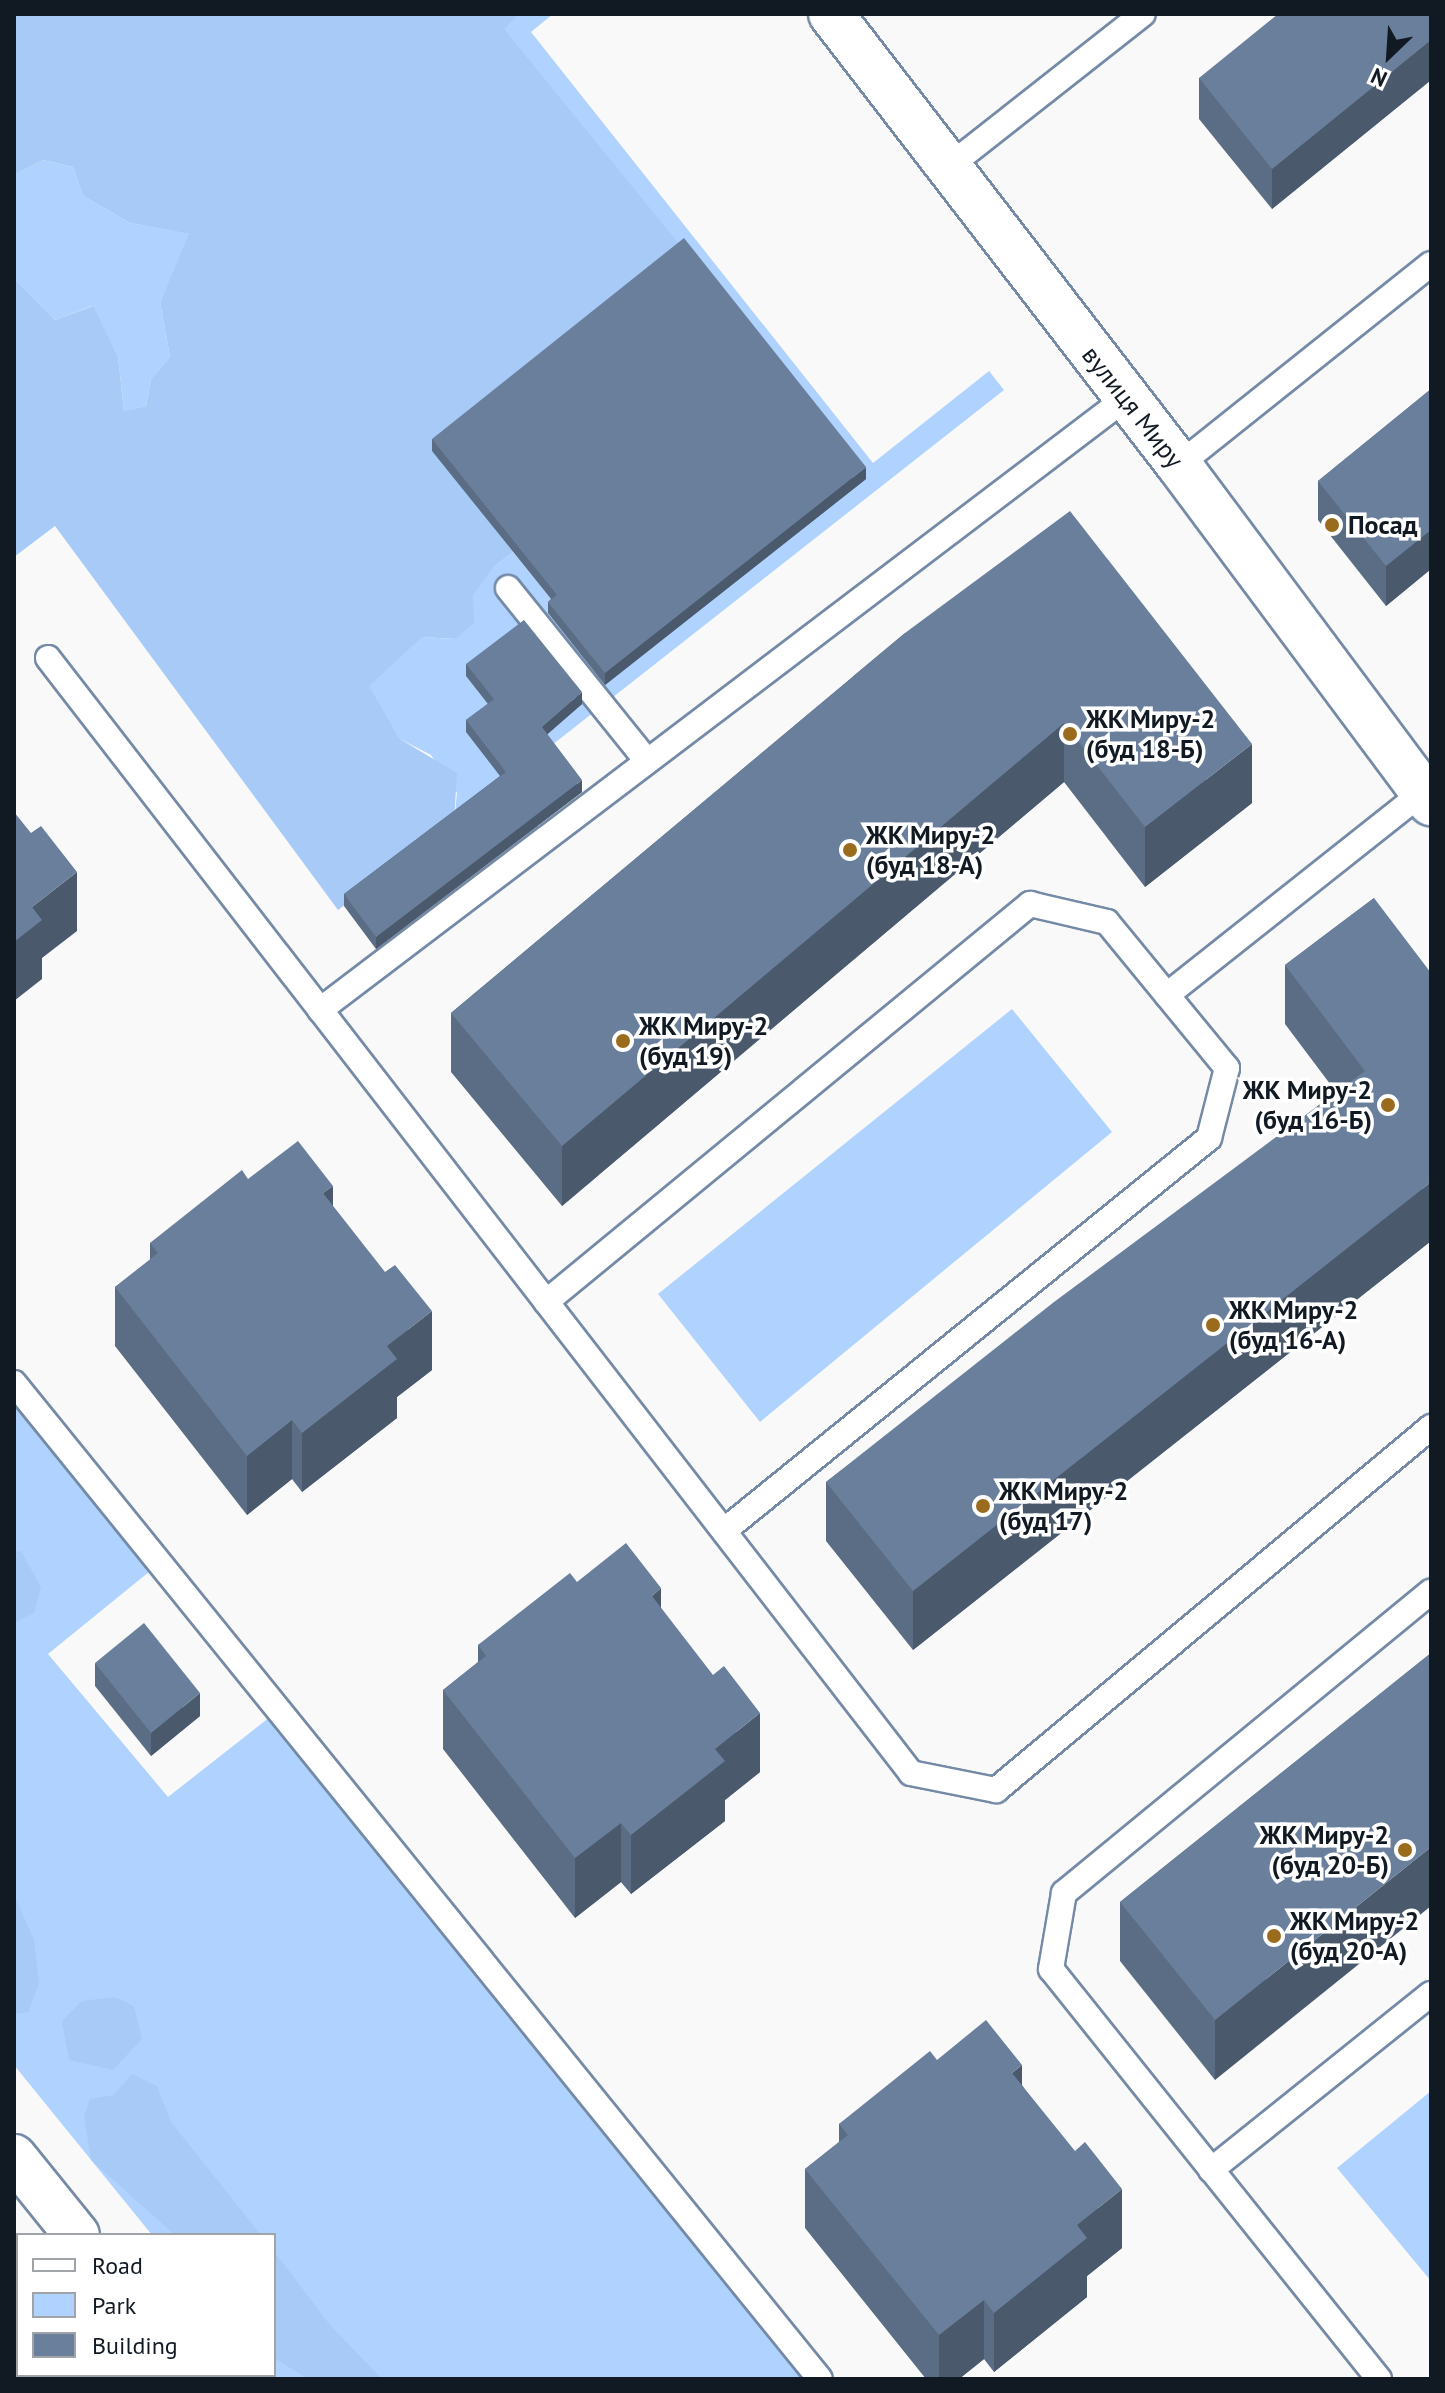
<!DOCTYPE html>
<meta charset="utf-8">
<style>
body{margin:0}
#map{position:relative;width:1445px;height:2393px;overflow:hidden;background:#f9f9f9;font-family:"PT Sans",sans-serif}
div>[style]{position:absolute}
.green>*{inset:0;background:#b0d2fe}
.forest>*{inset:0;background:#a8caf7}
.roads{filter:drop-shadow(2px 0 #758aa6) drop-shadow(-2px 0 #758aa6) drop-shadow(0 2px #758aa6) drop-shadow(0 -2px #758aa6)}
.lane>*{height:24px;margin:-12px;padding:0 12px;transform-origin:12px;border-radius:12px;background:#fff}
.secondary>*{height:44px;margin:-22px;padding:0 22px;transform-origin:22px;border-radius:22px;background:#fff}
.primary>*{height:44px;margin:-22px;padding:0 22px;transform-origin:22px;border-radius:22px;background:#fff}
.wall>*{inset:0;background:#5b6d85}
.shaded-wall>*{inset:0;background:#4a596c}
.building>*{inset:0;background:#6a7f9b}
.dots>*{width:22px;height:22px;translate:-50% -50%;box-sizing:border-box;border:4px solid #fff;border-radius:50%}
span{translate:-50% -50%;white-space:nowrap;text-align:center;line-height:1.15;-webkit-text-stroke:7px #fff;paint-order:stroke}
.street-label{font-size:26px;color:#111923}
.poi-label{font-size:26px;color:#111923;font-weight:700}
.left{translate:0 -50%;text-align:left}
.right{translate:-100% -50%;text-align:right}
.frame{position:absolute;inset:0;border:16px solid #111923;pointer-events:none}
.legend{position:absolute;left:16px;top:2233px;width:260px;height:144px;box-sizing:border-box;background:#fff;border:2px solid #a0a3a7;margin:0;padding:10px 14px;list-style:none;font-size:24px;color:#111923}
.legend li{display:flex;align-items:center;gap:16px;height:40px}
.legend b{width:40px;border:2px solid #a0a3a7}
.north{position:absolute;left:1349px;top:16px;width:80px;height:80px;-webkit-text-stroke:6px #fff;paint-order:stroke;rotate:205deg;font-size:22px;font-weight:700;line-height:32px;text-align:center;color:#111923}
.north::after{content:'';display:block;margin:auto;width:28px;height:36px;background:#111923;clip-path:polygon(50% 0,100% 100%,50% 72%,0 100%)}
</style>
<div id="map">
<div class="green">
<i style="clip-path:polygon(519px 14px,553px 14px,531px 32px,873px 463px,989px 371px,1004px 390px,454px 822px,457px 793px,431px 755px,400px 739px,368px 686px,124px 411px,118px 356px,92px 306px,55px 320px,14px 278px,14px 175px,43px 160px,73px 167px,83px 196px,130px 223px,190px 234px,160px 302px,170px 357px,151px 379px,146px 406px,125px 411px,423px 637px,455px 639px,472px 595px,494px 567px,513px 552px,614px 677px,503px 28px)"></i>
<i style="clip-path:polygon(1012px 1009px,1112px 1132px,760px 1422px,658px 1294px)"></i>
<i style="clip-path:polygon(14px 1384px,160px 1563px,48px 1654px,168px 1797px,279px 1710px,820px 2379px,270px 2379px,267px 2375px,274px 2375px,274px 2235px,152px 2235px,14px 2065px)"></i>
<i style="clip-path:polygon(1431px 2091px,1431px 2281px,1337px 2168px)"></i>
</div>
<div class="forest">
<i style="clip-path:polygon(14px 14px,519px 14px,504px 29px,684px 250px,433px 450px,513px 552px,494px 567px,473px 595px,474px 623px,456px 639px,422px 637px,369px 686px,400px 739px,457px 773px,454px 822px,338px 910px,55px 526px,14px 557px,14px 278px,55px 320px,93px 306px,118px 356px,124px 411px,146px 406px,151px 379px,170px 357px,160px 302px,189px 234px,130px 223px,83px 196px,73px 167px,43px 160px,14px 175px)"></i>
<i style="clip-path:polygon(21px 1551px,41px 1587px,34px 1613px,14px 1623px,14px 1552px)"></i>
<i style="clip-path:polygon(14px 1895px,34px 1940px,39px 1984px,28px 2012px,14px 2014px)"></i>
<i style="clip-path:polygon(114px 1997px,134px 2006px,142px 2039px,113px 2070px,69px 2060px,62px 2021px,82px 2001px)"></i>
<i style="clip-path:polygon(132px 2074px,157px 2086px,171px 2122px,261px 2235px,175px 2235px,91px 2160px,84px 2116px,90px 2099px,114px 2095px)"></i>
<i style="clip-path:polygon(14px 2230px,18px 2235px,18px 2375px,134px 2379px,14px 2379px)"></i>
<i style="clip-path:polygon(274px 2251px,330px 2325px,382px 2379px,308px 2379px,274px 2358px)"></i>
</div>
<div class="roads">
<div class="lane">
<i style="left:947px;top:168px;width:249px;rotate:-38.2deg"></i>
<i style="left:1179px;top:465px;width:322px;rotate:-38.6deg"></i>
<i style="left:508px;top:588px;width:222px;rotate:51.2deg"></i>
<i style="left:48px;top:658px;width:1410px;rotate:52.26deg"></i>
<i style="left:911px;top:1773px;width:87px;rotate:11.3deg"></i>
<i style="left:996px;top:1790px;width:567px;rotate:-39.84deg"></i>
<i style="left:1167px;top:995px;width:327px;rotate:-38.4deg"></i>
<i style="left:320px;top:1010px;width:1012px;rotate:-37.21deg"></i>
<i style="left:546px;top:1302px;width:627px;rotate:-39.43deg"></i>
<i style="left:1030px;top:904px;width:79px;rotate:13.2deg"></i>
<i style="left:1107px;top:922px;width:189px;rotate:50.6deg"></i>
<i style="left:1227px;top:1068px;width:72px;rotate:104.4deg"></i>
<i style="left:1209px;top:1138px;width:623px;rotate:141deg"></i>
<i style="left:14px;top:1383px;width:1281px;rotate:51.02deg"></i>
<i style="left:1211px;top:2170px;width:282px;rotate:-38.7deg"></i>
<i style="left:1379px;top:2379px;width:525px;rotate:-128.66deg"></i>
<i style="left:1051px;top:1969px;width:77px;rotate:-80.3deg"></i>
<i style="left:1064px;top:1893px;width:475px;rotate:-39.4deg"></i>
</div>
<div class="secondary">
<i style="left:831px;top:14px;width:570px;rotate:52.35deg"></i>
<i style="left:1179px;top:465px;width:422px;rotate:53.3deg"></i>
</div>
<div class="primary">
<i style="left:14px;top:2157px;width:100px;rotate:51.1deg"></i>
<i style="left:190px;top:2375px;width:5px;rotate:53deg"></i>
</div>
</div>
<div class="wall">
<i style="clip-path:polygon(1431px 14px,1431px 80px,1272px 209px,1199px 119px,1199px 78px)"></i>
<i style="clip-path:polygon(1431px 389px,1431px 569px,1386px 606px,1318px 520px,1318px 481px)"></i>
<i style="clip-path:polygon(432px 439px,866px 479px,605px 685px,548px 613px,548px 602px,551px 599px,432px 451px)"></i>
<i style="clip-path:polygon(905px 633px,1252px 803px,1145px 887px,1064px 782px,562px 1206px,451px 1072px,451px 1013px)"></i>
<i style="clip-path:polygon(466px 664px,582px 704px,547px 734px,582px 792px,376px 949px,344px 906px,344px 894px,500px 776px,466px 732px,466px 720px,488px 704px,466px 676px)"></i>
<i style="clip-path:polygon(1374px 898px,1431px 1241px,913px 1650px,826px 1541px,826px 1482px,1336px 1092px,1285px 1024px,1285px 965px)"></i>
<i style="clip-path:polygon(248px 1179px,333px 1207px,432px 1370px,397px 1397px,397px 1418px,302px 1492px,292px 1479px,247px 1515px,115px 1346px,115px 1287px,150px 1260px,150px 1243px)"></i>
<i style="clip-path:polygon(577px 1582px,661px 1609px,760px 1772px,725px 1800px,725px 1821px,631px 1894px,621px 1882px,575px 1918px,443px 1749px,443px 1690px,478px 1662px,478px 1645px)"></i>
<i style="clip-path:polygon(1431px 1653px,1215px 2080px,1120px 1961px,1120px 1902px)"></i>
<i style="clip-path:polygon(95px 1663px,200px 1716px,151px 1756px,95px 1686px)"></i>
<i style="clip-path:polygon(937px 2060px,1022px 2085px,1122px 2248px,1087px 2276px,1087px 2297px,994px 2372px,984px 2359px,959px 2379px,926px 2379px,805px 2228px,805px 2169px,839px 2142px,839px 2124px)"></i>
</div>
<div class="shaded-wall">
<i style="clip-path:polygon(1431px 40px,1431px 80px,1272px 209px,1272px 169px)"></i>
<i style="clip-path:polygon(866px 467px,866px 479px,605px 685px,605px 673px)"></i>
<i style="clip-path:polygon(1431px 530px,1431px 569px,1386px 606px,1386px 566px)"></i>
<i style="clip-path:polygon(582px 692px,582px 704px,542px 739px,542px 727px)"></i>
<i style="clip-path:polygon(1064px 723px,1064px 782px,562px 1206px,562px 1146px)"></i>
<i style="clip-path:polygon(1252px 744px,1252px 803px,1145px 887px,1145px 827px)"></i>
<i style="clip-path:polygon(582px 780px,582px 792px,376px 949px,376px 937px)"></i>
<i style="clip-path:polygon(77px 872px,77px 931px,42px 958px,42px 979px,14px 1001px,14px 942px,32px 907px)"></i>
<i style="clip-path:polygon(1431px 1182px,1431px 1241px,913px 1650px,913px 1591px)"></i>
<i style="clip-path:polygon(333px 1186px,333px 1245px,323px 1193px)"></i>
<i style="clip-path:polygon(432px 1311px,432px 1370px,397px 1397px,397px 1418px,302px 1492px,302px 1433px,387px 1346px)"></i>
<i style="clip-path:polygon(292px 1420px,292px 1479px,247px 1515px,247px 1456px)"></i>
<i style="clip-path:polygon(661px 1588px,661px 1647px,652px 1596px)"></i>
<i style="clip-path:polygon(200px 1693px,200px 1716px,151px 1756px,151px 1733px)"></i>
<i style="clip-path:polygon(760px 1713px,760px 1772px,725px 1800px,725px 1821px,631px 1894px,631px 1835px,715px 1749px)"></i>
<i style="clip-path:polygon(621px 1823px,621px 1882px,575px 1918px,575px 1858px)"></i>
<i style="clip-path:polygon(1431px 1847px,1431px 1906px,1215px 2080px,1215px 2020px)"></i>
<i style="clip-path:polygon(1022px 2065px,1022px 2124px,1012px 2073px)"></i>
<i style="clip-path:polygon(1122px 2189px,1122px 2248px,1087px 2276px,1087px 2297px,994px 2372px,994px 2313px,1077px 2225px)"></i>
<i style="clip-path:polygon(984px 2300px,984px 2359px,959px 2379px,939px 2379px,939px 2335px)"></i>
</div>
<div class="building">
<i style="clip-path:polygon(1278px 14px,1431px 14px,1431px 40px,1272px 169px,1199px 78px)"></i>
<i style="clip-path:polygon(684px 238px,866px 467px,605px 673px,548px 602px,557px 595px,432px 439px)"></i>
<i style="clip-path:polygon(1431px 389px,1431px 530px,1386px 566px,1318px 481px)"></i>
<i style="clip-path:polygon(1070px 511px,1252px 744px,1145px 827px,1064px 723px,562px 1146px,451px 1013px,905px 633px)"></i>
<i style="clip-path:polygon(524px 620px,582px 692px,542px 727px,582px 780px,376px 937px,344px 894px,506px 772px,466px 720px,494px 699px,466px 664px)"></i>
<i style="clip-path:polygon(14px 812px,31px 833px,41px 826px,77px 872px,32px 907px,42px 920px,14px 942px)"></i>
<i style="clip-path:polygon(1374px 898px,1431px 973px,1431px 1182px,913px 1591px,826px 1482px,1054px 1302px,1365px 1071px,1285px 965px)"></i>
<i style="clip-path:polygon(298px 1141px,333px 1186px,323px 1193px,385px 1272px,395px 1265px,432px 1311px,387px 1346px,397px 1359px,302px 1433px,292px 1420px,247px 1456px,115px 1287px,158px 1253px,150px 1243px,242px 1170px,248px 1179px)"></i>
<i style="clip-path:polygon(626px 1543px,661px 1588px,652px 1596px,713px 1675px,724px 1666px,760px 1713px,715px 1749px,725px 1761px,631px 1835px,621px 1823px,575px 1858px,443px 1690px,486px 1656px,478px 1645px,570px 1573px,577px 1582px)"></i>
<i style="clip-path:polygon(144px 1623px,200px 1693px,151px 1733px,95px 1663px)"></i>
<i style="clip-path:polygon(1431px 1653px,1431px 1847px,1215px 2020px,1120px 1902px)"></i>
<i style="clip-path:polygon(986px 2020px,1022px 2065px,1012px 2073px,1075px 2151px,1085px 2142px,1122px 2189px,1077px 2225px,1087px 2238px,994px 2313px,984px 2300px,939px 2335px,805px 2169px,848px 2135px,839px 2124px,930px 2051px,937px 2060px)"></i>
</div>
<div class="dots">
<i style="left:1332px;top:525px;background:#9a6b1c"></i>
<i style="left:1070px;top:734px;background:#9a6b1c"></i>
<i style="left:850px;top:850px;background:#9a6b1c"></i>
<i style="left:623px;top:1041px;background:#9a6b1c"></i>
<i style="left:1388px;top:1105px;background:#9a6b1c"></i>
<i style="left:1213px;top:1325px;background:#9a6b1c"></i>
<i style="left:983px;top:1506px;background:#9a6b1c"></i>
<i style="left:1405px;top:1850px;background:#9a6b1c"></i>
<i style="left:1274px;top:1936px;background:#9a6b1c"></i>
</div>
<div class="street-label">
<span style="left:1133px;top:407px;rotate:52deg">вулиця Миру</span>
</div>
<div class="poi-label">
<span class="left" style="left:1348px;top:525px">Посад</span>
<span class="left" style="left:1086px;top:734px">ЖК Миру-2<br>(буд 18-Б)</span>
<span class="left" style="left:866px;top:850px">ЖК Миру-2<br>(буд 18-А)</span>
<span class="left" style="left:639px;top:1041px">ЖК Миру-2<br>(буд 19)</span>
<span class="right" style="left:1372px;top:1105px">ЖК Миру-2<br>(буд 16-Б)</span>
<span class="left" style="left:1229px;top:1325px">ЖК Миру-2<br>(буд 16-А)</span>
<span class="left" style="left:999px;top:1506px">ЖК Миру-2<br>(буд 17)</span>
<span class="right" style="left:1389px;top:1850px">ЖК Миру-2<br>(буд 20-Б)</span>
<span class="left" style="left:1290px;top:1936px">ЖК Миру-2<br>(буд 20-А)</span>
</div>
<div class="frame"></div>
<ul class="legend">
<li><b style="height:10px;background:#fff"></b>Road</li>
<li><b style="height:22px;background:#b0d2fe"></b>Park</li>
<li><b style="height:22px;background:#6a7f9b"></b>Building</li>
</ul>
<div class="north">N</div>
</div>
